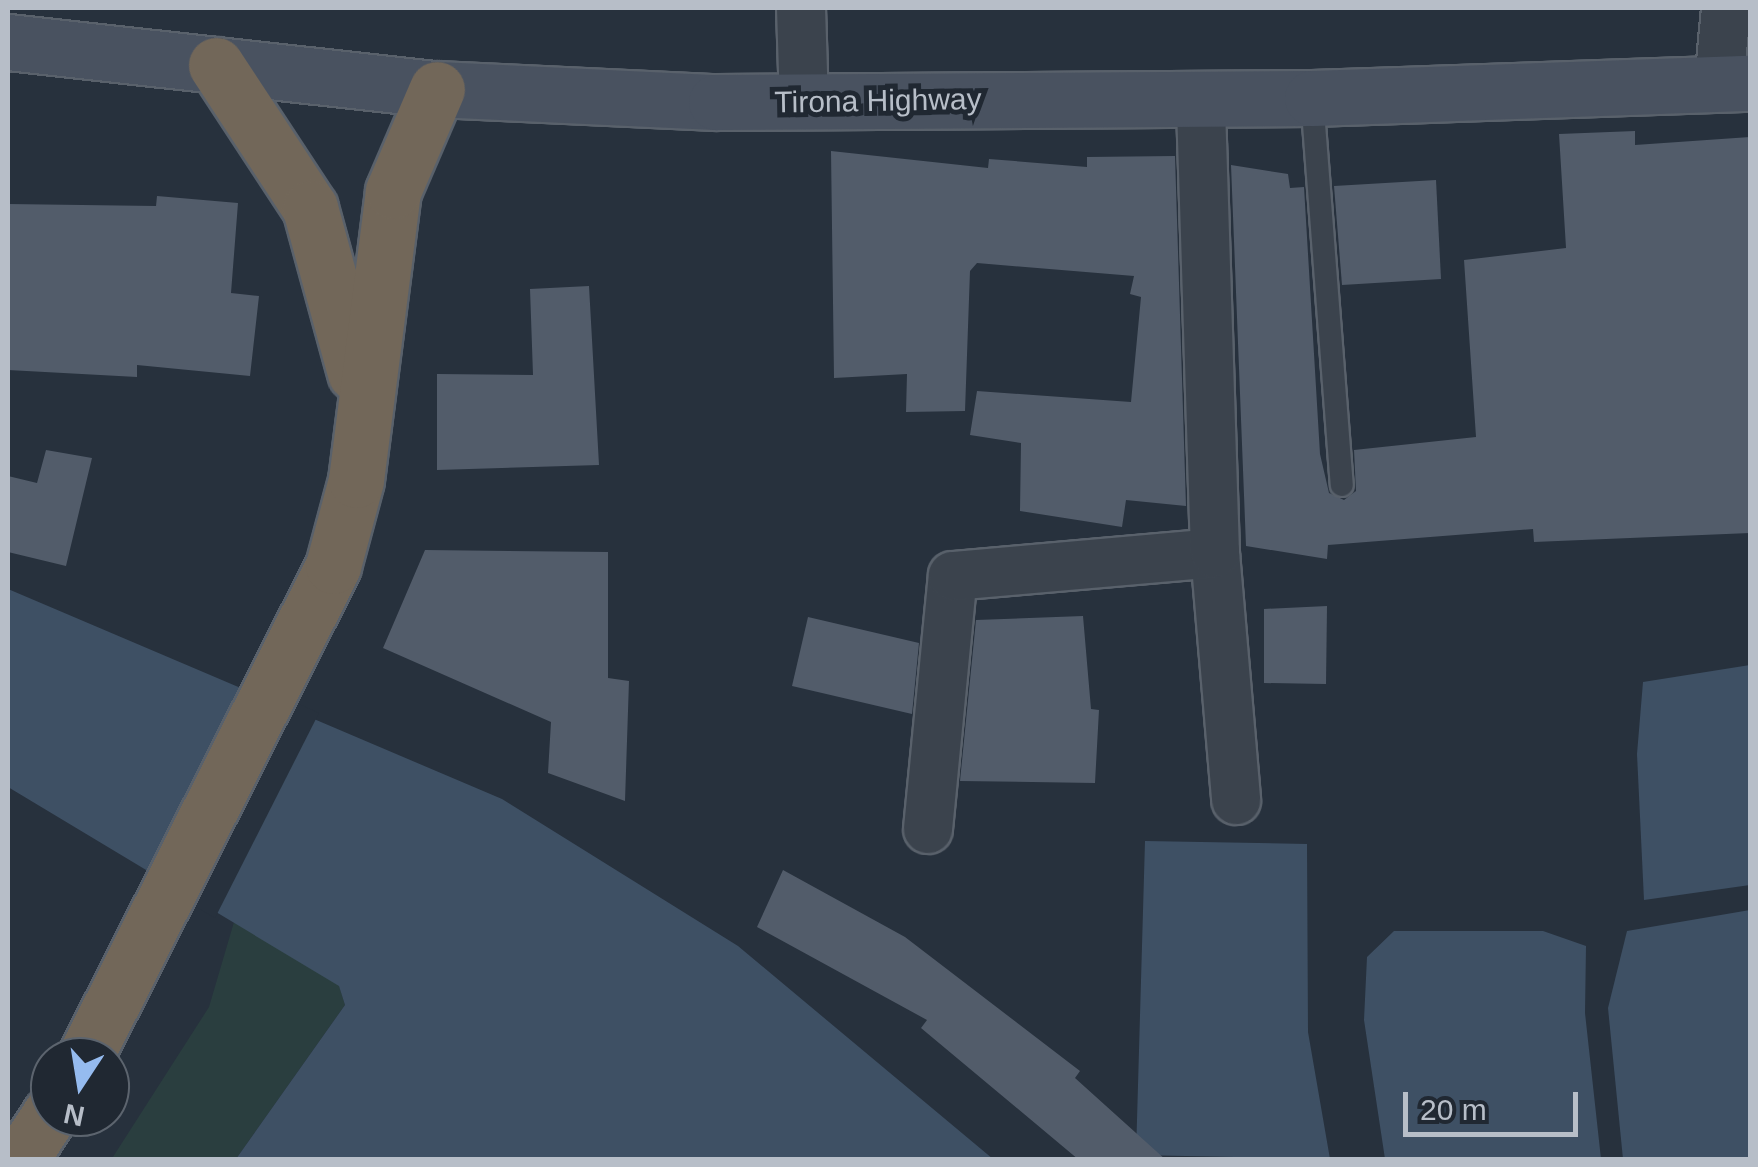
<!DOCTYPE html>
<style>
body{margin:0}
#map{position:relative;width:1758px;height:1167px;overflow:hidden;background:#27313d;font-family:Arial,sans-serif}
div>[style]{position:absolute}
.green>*{inset:0;background:#2a3e3f}
.water>*{inset:0;background:#3e5064}
.pier>*{inset:0;background:#27313d}
.building>*{inset:0;background:#525c6a}
.roads{filter:drop-shadow(2px 0 #59616b) drop-shadow(-2px 0 #59616b) drop-shadow(0 2px #59616b) drop-shadow(0 -2px #59616b)}
.service>*{height:22px;margin:-11px;padding:0 11px;transform-origin:11px;border-radius:11px;background:#3b434d}
.minor>*{height:48px;margin:-24px;padding:0 24px;transform-origin:24px;border-radius:24px;background:#3b434d}
.secondary>*{height:55px;margin:-27.5px;padding:0 27.5px;transform-origin:27.5px;border-radius:27.5px;background:#495260}
.motorway>*{height:55px;margin:-27.5px;padding:0 27.5px;transform-origin:27.5px;border-radius:27.5px;background:#726759}
span{translate:-50% -50%;white-space:nowrap;text-align:center;line-height:1.15;-webkit-text-stroke:10px #202832;paint-order:stroke}
.street-label{font-size:30px;color:#b7bec8}
.frame{position:absolute;inset:0;border:10px solid #b7bec8;pointer-events:none}
.north{position:absolute;left:30px;top:1037px;width:100px;height:100px;box-sizing:border-box;background:#202832;border:2px solid #5c646e;border-radius:50%;rotate:192deg;font-size:28px;font-weight:700;line-height:40px;text-align:center;color:#b7bec8}
.north::after{content:'';display:block;margin:auto;width:35px;height:45px;background:#95bbef;clip-path:polygon(50% 0,100% 100%,50% 72%,0 100%)}
.scale{position:absolute;left:1403px;top:1092px;width:175px;height:45px;box-sizing:border-box;border:5px solid #b7bec8;border-top:0;padding-left:12px;font-size:30px;line-height:35px;white-space:nowrap;color:#b7bec8;-webkit-text-stroke:8px #202832;paint-order:stroke}
</style>
<div id="map">
<div class="green">
<i style="clip-path:polygon(234px 922px,339px 985px,345px 1005px,236px 1159px,111px 1160px,209px 1007px)"></i>
</div>
<div class="water">
<i style="clip-path:polygon(8px 589px,502px 799px,738px 946px,993px 1159px,236px 1159px,345px 1005px,339px 986px,8px 787px)"></i>
<i style="clip-path:polygon(1750px 665px,1750px 885px,1644px 900px,1637px 754px,1643px 682px)"></i>
<i style="clip-path:polygon(1145px 841px,1307px 844px,1308px 1032px,1330px 1159px,1136px 1155px)"></i>
<i style="clip-path:polygon(1750px 910px,1750px 1159px,1623px 1159px,1608px 1008px,1627px 931px)"></i>
<i style="clip-path:polygon(1394px 931px,1543px 931px,1586px 946px,1585px 1013px,1601px 1159px,1385px 1159px,1364px 1020px,1367px 957px)"></i>
</div>
<div class="pier">
<i style="clip-path:polygon(245px 680px,319px 713px,215px 918px,145px 877px)"></i>
</div>
<div class="building">
<i style="clip-path:polygon(1635px 131px,1635px 145px,1750px 137px,1750px 533px,1534px 542px,1533px 529px,1328px 545px,1327px 559px,1246px 546px,1231px 165px,1288px 174px,1290px 188px,1304px 187px,1320px 454px,1329px 493px,1344px 500px,1356px 491px,1354px 450px,1476px 437px,1464px 260px,1566px 248px,1559px 134px)"></i>
<i style="clip-path:polygon(831px 151px,988px 168px,989px 159px,1087px 167px,1087px 157px,1175px 156px,1186px 506px,1126px 500px,1122px 527px,1020px 511px,1021px 443px,970px 435px,977px 391px,1131px 402px,1141px 297px,1130px 294px,1134px 276px,977px 263px,970px 271px,965px 411px,906px 412px,907px 374px,834px 378px)"></i>
<i style="clip-path:polygon(1436px 180px,1441px 279px,1342px 285px,1334px 186px)"></i>
<i style="clip-path:polygon(157px 196px,238px 203px,231px 293px,259px 296px,250px 376px,137px 365px,137px 377px,8px 370px,8px 204px,156px 206px)"></i>
<i style="clip-path:polygon(589px 286px,599px 465px,437px 470px,437px 374px,533px 375px,530px 289px)"></i>
<i style="clip-path:polygon(46px 450px,92px 458px,66px 566px,8px 552px,8px 476px,37px 483px)"></i>
<i style="clip-path:polygon(425px 550px,608px 552px,608px 678px,629px 681px,625px 801px,548px 773px,551px 722px,383px 648px)"></i>
<i style="clip-path:polygon(1327px 606px,1326px 684px,1264px 683px,1264px 609px)"></i>
<i style="clip-path:polygon(1083px 616px,1091px 709px,1099px 710px,1095px 783px,960px 781px,976px 620px)"></i>
<i style="clip-path:polygon(808px 617px,919px 643px,912px 714px,792px 686px)"></i>
<i style="clip-path:polygon(783px 870px,905px 937px,1080px 1071px,1075px 1078px,1166px 1160px,1079px 1160px,921px 1028px,927px 1020px,757px 927px)"></i>
</div>
<div class="roads">
<div class="service">
<i style="left:1312px;top:98px;width:388px;rotate:85.6deg"></i>
</div>
<div class="minor">
<i style="left:801px;top:8px;width:94px;rotate:88.2deg"></i>
<i style="left:1719px;top:84px;width:76px;rotate:-84.7deg"></i>
<i style="left:1215px;top:553px;width:248px;rotate:85.1deg"></i>
<i style="left:928px;top:829px;width:254px;rotate:-84.4deg"></i>
<i style="left:953px;top:576px;width:263px;rotate:-5deg"></i>
<i style="left:1215px;top:553px;width:455px;rotate:-91.8deg"></i>
</div>
<div class="secondary">
<i style="left:8px;top:42px;width:432px;rotate:6.3deg"></i>
<i style="left:437px;top:89px;width:279px;rotate:2.7deg"></i>
<i style="left:716px;top:102px;width:596px;rotate:-0.38deg"></i>
<i style="left:1312px;top:98px;width:438px;rotate:-2deg"></i>
</div>
<div class="motorway">
<i style="left:216px;top:65px;width:171px;rotate:56.7deg"></i>
<i style="left:310px;top:208px;width:171px;rotate:74.7deg"></i>
<i style="left:85px;top:1057px;width:550px;rotate:-63.2deg"></i>
<i style="left:333px;top:566px;width:89px;rotate:-75deg"></i>
<i style="left:356px;top:480px;width:291px;rotate:-82.7deg"></i>
<i style="left:393px;top:191px;width:111px;rotate:-66.7deg"></i>
<i style="left:20px;top:1160px;width:55px;rotate:-56.9deg"></i>
</div>
</div>
<div class="street-label">
<span style="left:878px;top:101px;rotate:-1deg">Tirona Highway</span>
</div>
<div class="frame"></div>
<div class="north">N</div>
<div class="scale">20 m</div>
</div>
